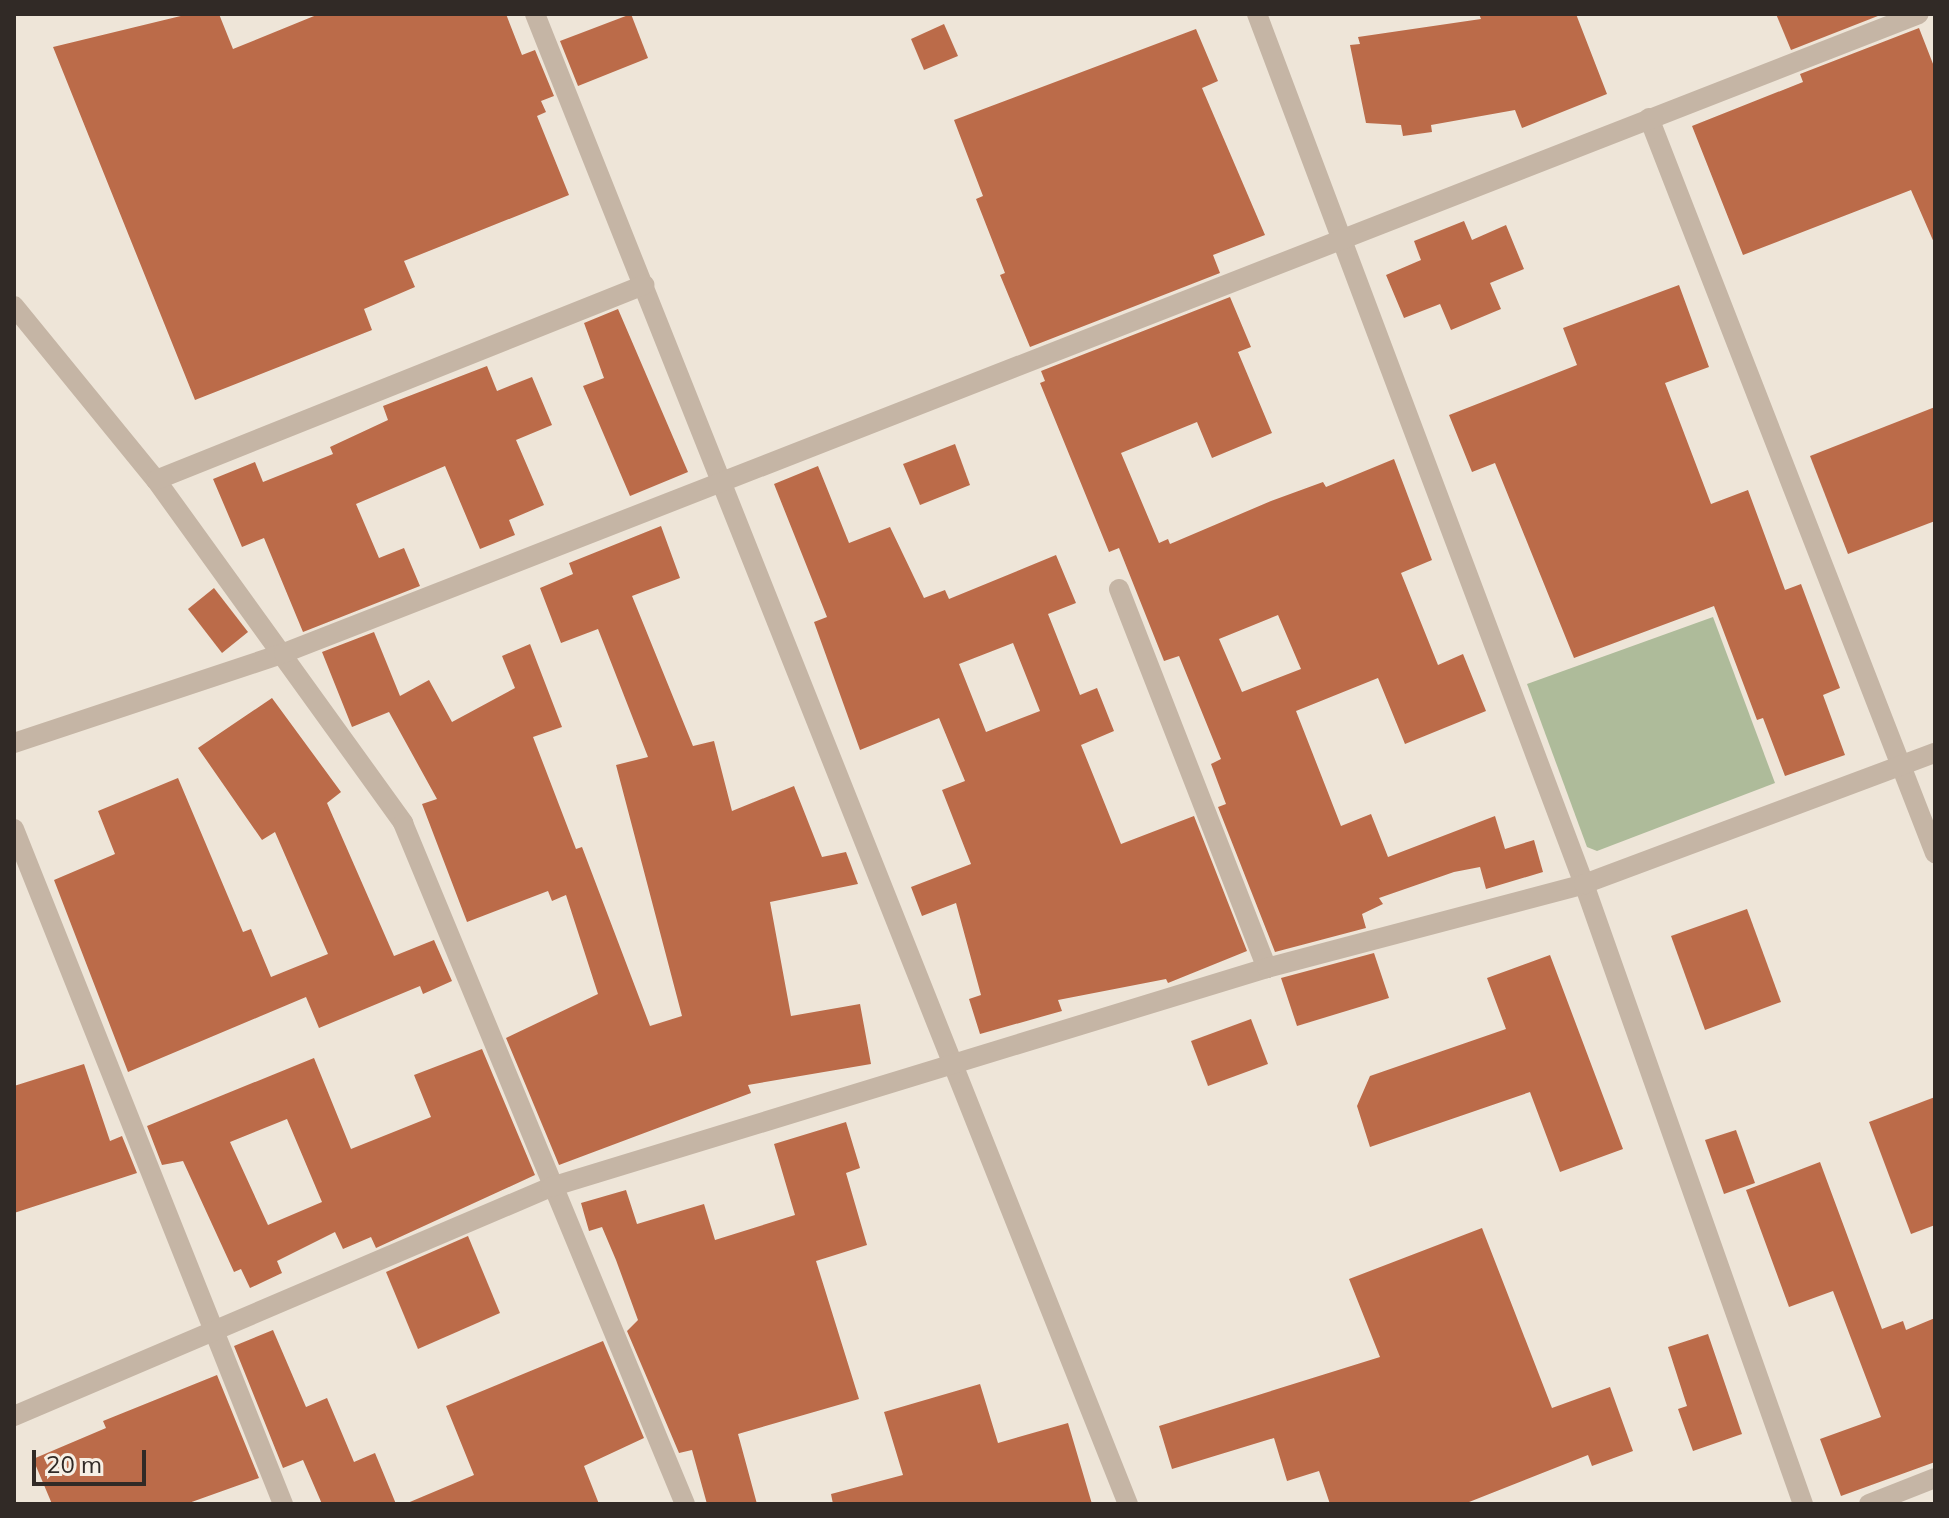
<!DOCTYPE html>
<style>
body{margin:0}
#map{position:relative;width:1949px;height:1518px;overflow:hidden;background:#eee5d8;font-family:Mulish,sans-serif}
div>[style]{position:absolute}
.green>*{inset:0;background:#aebb9a}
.building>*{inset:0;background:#bb6b49}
.minor>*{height:20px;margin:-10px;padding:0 10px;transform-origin:10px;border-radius:10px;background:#c5b5a5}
span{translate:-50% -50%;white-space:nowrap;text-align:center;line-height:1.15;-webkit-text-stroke:8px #f7efe4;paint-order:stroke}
.frame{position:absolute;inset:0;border:16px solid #312a26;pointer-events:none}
.scale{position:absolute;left:32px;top:1450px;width:114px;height:36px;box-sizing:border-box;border:4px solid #312a26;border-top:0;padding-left:10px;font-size:24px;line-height:28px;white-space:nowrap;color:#312a26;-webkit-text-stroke:6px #f7efe4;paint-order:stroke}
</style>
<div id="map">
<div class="green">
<i style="clip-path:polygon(1713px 617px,1775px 783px,1597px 851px,1587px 847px,1527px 684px)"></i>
</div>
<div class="building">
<i style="clip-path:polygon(189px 14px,219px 14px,233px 49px,319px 14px,506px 14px,522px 55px,535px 50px,554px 96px,541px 101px,546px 112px,537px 116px,569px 195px,404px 261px,415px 287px,364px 309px,372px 330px,195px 400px,53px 47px)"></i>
<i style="clip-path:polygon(631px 14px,648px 58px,578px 86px,560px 41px)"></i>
<i style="clip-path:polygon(1479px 14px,1576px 14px,1607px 94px,1522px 128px,1515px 110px,1431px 125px,1432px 132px,1403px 136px,1401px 125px,1366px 123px,1350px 45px,1360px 44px,1358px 37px,1481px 19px)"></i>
<i style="clip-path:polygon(1776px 14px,1883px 14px,1791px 50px)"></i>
<i style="clip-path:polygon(944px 24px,958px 56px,924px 70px,911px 39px)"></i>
<i style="clip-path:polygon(1919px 28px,1935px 69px,1935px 245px,1911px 190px,1743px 255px,1692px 126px,1803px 82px,1800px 74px)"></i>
<i style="clip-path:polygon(1196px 29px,1218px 81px,1202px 88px,1265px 235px,1213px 255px,1220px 273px,1030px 347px,1000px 275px,1005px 273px,976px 199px,983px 196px,954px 120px)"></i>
<i style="clip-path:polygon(1464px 221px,1472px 240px,1506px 225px,1524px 269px,1490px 283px,1501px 309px,1451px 330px,1440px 304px,1404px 318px,1386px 275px,1421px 260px,1414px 241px)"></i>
<i style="clip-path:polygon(1679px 285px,1709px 367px,1665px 383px,1711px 504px,1748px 490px,1785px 590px,1801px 584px,1840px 688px,1823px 695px,1845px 755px,1785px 776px,1763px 718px,1757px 720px,1714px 606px,1574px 658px,1495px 463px,1472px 472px,1449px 415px,1577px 365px,1563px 328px)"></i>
<i style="clip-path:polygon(evenodd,1230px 297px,1251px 347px,1238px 352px,1272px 433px,1212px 458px,1197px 422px,1121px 453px,1159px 543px,1168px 539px,1170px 544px,1271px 501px,1323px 482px,1326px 487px,1394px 459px,1432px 560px,1401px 573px,1438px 665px,1463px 654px,1486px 711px,1405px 744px,1378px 678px,1296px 711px,1341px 826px,1371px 814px,1388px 857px,1495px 816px,1505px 849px,1534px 840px,1543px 872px,1486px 889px,1480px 867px,1454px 872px,1379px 898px,1383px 904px,1362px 914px,1366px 928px,1275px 952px,1218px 807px,1226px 804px,1211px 764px,1221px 759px,1179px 656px,1164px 661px,1119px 548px,1109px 552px,1040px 383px,1045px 381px,1041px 371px,1230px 297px,1278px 615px,1301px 669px,1242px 692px,1219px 639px,1278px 615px)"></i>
<i style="clip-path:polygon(618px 309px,688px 472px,630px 496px,583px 386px,604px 378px,584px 323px)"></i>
<i style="clip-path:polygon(487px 366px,497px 391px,532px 377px,552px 425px,516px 440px,544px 505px,509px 520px,515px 535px,480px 549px,445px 466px,356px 504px,379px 558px,404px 548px,420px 586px,303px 632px,264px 538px,242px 547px,213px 479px,255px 462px,263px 482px,333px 454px,330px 447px,388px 420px,383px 406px)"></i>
<i style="clip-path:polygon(1935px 407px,1935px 521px,1848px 554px,1810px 456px)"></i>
<i style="clip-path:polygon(955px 444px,970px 485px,920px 505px,903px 464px)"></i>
<i style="clip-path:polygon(evenodd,818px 466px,849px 543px,890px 527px,924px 598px,945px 590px,949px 599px,1056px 555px,1076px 603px,1048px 614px,1080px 695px,1097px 688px,1114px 731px,1081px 745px,1121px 844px,1194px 816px,1247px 951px,1168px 983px,1166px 979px,1058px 1000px,1062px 1011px,980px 1034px,969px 999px,981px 995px,956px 903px,922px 916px,911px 887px,971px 864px,942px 790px,965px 781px,939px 718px,860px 750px,814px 622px,827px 617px,774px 484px,818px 466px,1013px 643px,1040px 711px,986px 732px,959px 664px,1013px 643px)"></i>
<i style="clip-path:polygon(661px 526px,680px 578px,632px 596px,693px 746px,714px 741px,732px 811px,794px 786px,822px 857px,846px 852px,858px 884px,770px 902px,791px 1016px,860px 1004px,871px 1064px,748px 1085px,751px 1093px,559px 1165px,506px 1038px,598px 994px,566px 895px,552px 901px,548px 891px,467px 922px,422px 804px,437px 799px,389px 712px,352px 727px,322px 652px,374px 632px,400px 696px,429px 680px,452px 722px,515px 688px,502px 656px,530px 644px,562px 727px,533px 737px,576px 849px,582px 847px,650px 1026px,682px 1016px,616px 765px,648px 757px,598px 629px,561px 643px,540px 588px,573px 574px,569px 563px)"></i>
<i style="clip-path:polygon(214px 588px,248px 632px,222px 653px,188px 609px)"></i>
<i style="clip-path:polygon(272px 698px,341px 792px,327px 803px,394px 956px,434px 940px,452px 981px,423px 994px,420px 986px,319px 1028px,306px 997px,128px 1072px,54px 880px,115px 854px,98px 811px,178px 778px,243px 932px,251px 929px,271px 977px,328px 954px,275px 832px,262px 840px,198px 748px)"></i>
<i style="clip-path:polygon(1747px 909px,1781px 1002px,1705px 1030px,1671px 936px)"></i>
<i style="clip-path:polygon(1374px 953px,1389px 998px,1297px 1026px,1281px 978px)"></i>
<i style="clip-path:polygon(1550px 955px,1623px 1149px,1560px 1172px,1530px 1092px,1370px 1147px,1357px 1106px,1370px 1076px,1506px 1029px,1487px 978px)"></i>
<i style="clip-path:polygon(1251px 1019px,1268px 1064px,1208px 1086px,1191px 1041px)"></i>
<i style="clip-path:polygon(evenodd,482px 1049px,535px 1175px,376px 1248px,371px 1237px,343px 1249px,335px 1232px,277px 1261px,282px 1273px,250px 1288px,241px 1269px,234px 1272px,183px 1161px,162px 1165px,147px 1126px,314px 1058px,351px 1149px,431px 1117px,414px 1075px,482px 1049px,287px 1119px,322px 1202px,268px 1225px,230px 1142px,287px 1119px)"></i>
<i style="clip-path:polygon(84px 1064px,110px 1141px,122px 1136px,137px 1173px,14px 1213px,14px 1086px)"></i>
<i style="clip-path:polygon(1935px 1097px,1935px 1225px,1911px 1234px,1869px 1122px)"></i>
<i style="clip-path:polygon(846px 1122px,860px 1168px,846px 1173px,867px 1245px,816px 1261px,859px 1399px,738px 1434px,757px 1504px,707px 1504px,692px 1450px,679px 1453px,627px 1331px,638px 1320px,616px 1260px,602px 1227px,589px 1231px,581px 1203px,626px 1190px,637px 1224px,704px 1204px,715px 1240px,795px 1215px,774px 1144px)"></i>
<i style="clip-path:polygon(1736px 1130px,1755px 1183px,1724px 1194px,1705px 1140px)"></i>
<i style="clip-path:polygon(1820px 1162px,1882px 1329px,1903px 1321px,1906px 1330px,1935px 1318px,1935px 1462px,1841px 1496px,1820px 1439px,1881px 1417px,1833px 1291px,1789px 1307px,1746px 1190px)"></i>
<i style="clip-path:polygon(1482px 1228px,1552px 1408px,1610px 1387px,1633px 1451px,1592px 1466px,1588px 1455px,1464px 1504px,1330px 1504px,1319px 1471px,1287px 1481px,1274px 1438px,1172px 1469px,1159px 1426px,1380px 1357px,1349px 1279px)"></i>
<i style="clip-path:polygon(468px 1236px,500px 1313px,418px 1349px,386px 1272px)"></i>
<i style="clip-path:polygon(273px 1330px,306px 1407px,327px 1398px,354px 1462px,375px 1453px,396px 1504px,322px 1504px,303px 1460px,283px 1468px,234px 1346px)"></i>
<i style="clip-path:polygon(1708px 1334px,1742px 1434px,1693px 1451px,1678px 1409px,1687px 1406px,1668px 1347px)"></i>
<i style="clip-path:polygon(603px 1341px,644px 1438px,584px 1466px,599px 1504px,405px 1504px,474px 1475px,446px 1406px)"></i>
<i style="clip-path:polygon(217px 1375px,259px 1478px,186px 1504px,52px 1504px,33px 1459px,106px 1428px,103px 1421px)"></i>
<i style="clip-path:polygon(980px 1384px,998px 1443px,1068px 1423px,1092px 1504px,833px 1504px,831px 1494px,903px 1475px,884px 1412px)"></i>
</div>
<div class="minor">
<i style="left:535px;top:14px;width:1604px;rotate:68.3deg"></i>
<i style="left:1257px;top:14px;width:929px;rotate:69.4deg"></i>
<i style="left:1584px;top:884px;width:658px;rotate:70.55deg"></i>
<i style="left:1649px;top:118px;width:789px;rotate:68.74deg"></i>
<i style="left:14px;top:306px;width:225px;rotate:50.8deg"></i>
<i style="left:156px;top:480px;width:423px;rotate:54.2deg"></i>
<i style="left:403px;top:823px;width:737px;rotate:67.51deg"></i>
<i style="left:156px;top:480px;width:526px;rotate:-21.78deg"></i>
<i style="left:1119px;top:589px;width:407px;rotate:68.7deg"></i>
<i style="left:14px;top:743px;width:285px;rotate:-18.4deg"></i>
<i style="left:284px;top:653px;width:1755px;rotate:-21.35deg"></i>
<i style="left:14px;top:829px;width:727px;rotate:68.27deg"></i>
<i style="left:14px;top:1416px;width:584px;rotate:-23.1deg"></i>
<i style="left:551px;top:1187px;width:749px;rotate:-17.01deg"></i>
<i style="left:1267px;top:968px;width:328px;rotate:-14.8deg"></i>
<i style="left:1584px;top:884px;width:375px;rotate:-20.5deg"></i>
<i style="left:1869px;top:1504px;width:71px;rotate:-21.5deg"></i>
</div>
<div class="frame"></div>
<div class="scale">20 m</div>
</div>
